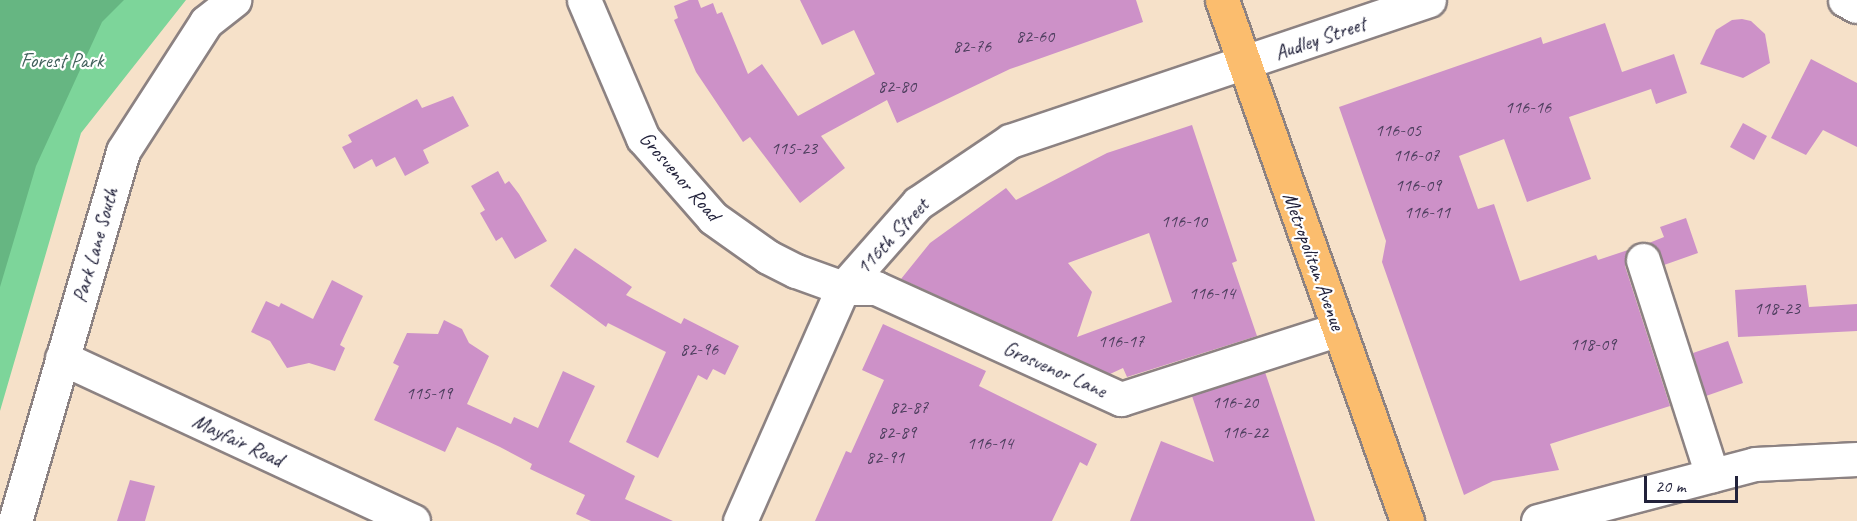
<!DOCTYPE html>
<style>
body{margin:0}
#map{position:relative;width:1857px;height:521px;overflow:hidden;background:#f6e1c9;font-family:Caveat,sans-serif}
div>[style]{position:absolute}
.green>*{inset:0;background:#7dd59a}
.forest>*{inset:0;background:#66b682}
.building>*{inset:0;background:#cd91c8}
.roads{filter:drop-shadow(2px 0 #8c8282) drop-shadow(-2px 0 #8c8282) drop-shadow(0 2px #8c8282) drop-shadow(0 -2px #8c8282)}
.minor>*{height:33px;margin:-16.5px;padding:0 16.5px;transform-origin:16.5px;border-radius:16.5px;background:#fff}
.major>*{height:33px;margin:-16.5px;padding:0 16.5px;transform-origin:16.5px;border-radius:16.5px;background:#fbbd6e}
span{translate:-50% -50%;white-space:nowrap;text-align:center;line-height:1.15;-webkit-text-stroke:4.5px #fff;paint-order:stroke}
.number-label{font-size:18px;color:#4d3e5e}
.number-label span{-webkit-text-stroke-width:0}
.street-label{font-size:21px;color:#22223b}
.park-label{font-size:21px;color:#42615c}
.scale{position:absolute;left:1644px;top:476px;width:94px;height:27px;box-sizing:border-box;border:3px solid #22223b;border-top:0;padding-left:8px;font-size:18px;line-height:21px;white-space:nowrap;color:#22223b;-webkit-text-stroke:4px #fff;paint-order:stroke}
</style>
<div id="map">
<div class="green">
<i style="clip-path:polygon(0 0,186px 0,81px 133px,0 411px)"></i>
</div>
<div class="forest">
<i style="clip-path:polygon(0 0,124px 0,102px 22px,36px 166px,0 287px)"></i>
</div>
<div class="building">
<i style="clip-path:polygon(689px 0,698px 0,701px 8px,713px 3px,717px 14px,722px 12px,748px 74px,762px 64px,798px 116px,875px 74px,854px 30px,822px 45px,800px 0,1136px 0,1143px 22px,1010px 69px,897px 123px,887px 100px,821px 136px,845px 168px,800px 203px,750px 137px,743px 142px,696px 72px,674px 20px,678px 18px,674px 6px)"></i>
<i style="clip-path:polygon(1742px 19px,1751px 21px,1765px 34px,1770px 63px,1743px 78px,1700px 64px,1716px 30px,1732px 20px)"></i>
<i style="clip-path:polygon(1605px 23px,1622px 72px,1674px 54px,1687px 93px,1656px 104px,1651px 89px,1569px 117px,1591px 179px,1527px 202px,1504px 139px,1459px 156px,1478px 209px,1494px 204px,1520px 281px,1596px 255px,1598px 260px,1628px 250px,1625px 266px,1670px 406px,1550px 444px,1559px 470px,1493px 481px,1464px 495px,1382px 262px,1386px 241px,1339px 107px,1541px 37px,1543px 44px)"></i>
<i style="clip-path:polygon(1811px 59px,1857px 83px,1857px 147px,1823px 130px,1806px 155px,1771px 138px)"></i>
<i style="clip-path:polygon(453px 96px,469px 126px,423px 150px,429px 163px,405px 176px,395px 157px,376px 167px,372px 159px,354px 169px,342px 147px,352px 142px,348px 135px,417px 99px,422px 108px)"></i>
<i style="clip-path:polygon(1743px 123px,1767px 136px,1754px 160px,1730px 147px)"></i>
<i style="clip-path:polygon(evenodd,1192px 125px,1237px 261px,1232px 263px,1257px 336px,1127px 377px,1123px 368px,1110px 374px,901px 279px,930px 243px,1006px 188px,1016px 200px,1107px 153px,1192px 125px,1149px 233px,1172px 302px,1077px 337px,1092px 292px,1068px 263px,1149px 233px)"></i>
<i style="clip-path:polygon(498px 171px,505px 184px,509px 181px,519px 194px,547px 241px,515px 259px,502px 237px,496px 241px,480px 213px,485px 210px,471px 186px)"></i>
<i style="clip-path:polygon(1686px 218px,1698px 253px,1664px 265px,1656px 247px,1649px 243px,1664px 237px,1660px 227px)"></i>
<i style="clip-path:polygon(575px 248px,632px 287px,626px 295px,681px 324px,684px 318px,739px 346px,725px 375px,713px 369px,707px 380px,698px 375px,658px 458px,626px 442px,666px 352px,608px 323px,606px 327px,550px 286px)"></i>
<i style="clip-path:polygon(332px 280px,363px 296px,340px 345px,345px 348px,335px 371px,309px 363px,287px 368px,270px 341px,251px 332px,266px 301px,279px 307px,281px 303px,313px 319px)"></i>
<i style="clip-path:polygon(1806px 285px,1809px 307px,1857px 304px,1857px 331px,1738px 337px,1735px 290px)"></i>
<i style="clip-path:polygon(444px 320px,462px 329px,469px 343px,489px 356px,467px 404px,511px 424px,514px 417px,538px 428px,563px 371px,595px 386px,569px 442px,635px 476px,625px 499px,673px 521px,591px 521px,576px 514px,585px 495px,530px 469px,532px 464px,500px 447px,457px 427px,445px 452px,374px 420px,399px 366px,393px 363px,407px 333px,438px 334px)"></i>
<i style="clip-path:polygon(883px 324px,986px 371px,979px 386px,1097px 444px,1087px 466px,1080px 462px,1052px 521px,815px 521px,846px 451px,851px 453px,884px 380px,862px 370px)"></i>
<i style="clip-path:polygon(1728px 341px,1743px 383px,1706px 396px,1693px 353px)"></i>
<i style="clip-path:polygon(1265px 372px,1315px 521px,1130px 521px,1161px 441px,1214px 462px,1192px 396px)"></i>
<i style="clip-path:polygon(130px 480px,155px 486px,145px 521px,117px 521px)"></i>
</div>
<div class="roads">
<div class="minor">
<i style="left:584px;top:0;width:150px;rotate:66.9deg"></i>
<i style="left:643px;top:138px;width:106px;rotate:48.8deg"></i>
<i style="left:713px;top:218px;width:67px;rotate:35.3deg"></i>
<i style="left:768px;top:257px;width:31px;rotate:27deg"></i>
<i style="left:796px;top:271px;width:50px;rotate:19.9deg"></i>
<i style="left:843px;top:288px;width:33px"></i>
<i style="left:876px;top:288px;width:269px;rotate:24.4deg"></i>
<i style="left:1121px;top:399px;width:229px;rotate:-17.8deg"></i>
<i style="left:1845px;top:0;width:13px;rotate:27deg"></i>
<i style="left:1643px;top:260px;width:226px;rotate:72.2deg"></i>
<i style="left:62px;top:358px;width:387px;rotate:24.9deg"></i>
<i style="left:15px;top:521px;width:385px;rotate:-73.7deg"></i>
<i style="left:123px;top:151px;width:153px;rotate:-57.2deg"></i>
<i style="left:206px;top:22px;width:36px;rotate:-38deg"></i>
<i style="left:740px;top:521px;width:255px;rotate:-66.2deg"></i>
<i style="left:843px;top:288px;width:113px;rotate:-48.6deg"></i>
<i style="left:918px;top:203px;width:111px;rotate:-34deg"></i>
<i style="left:1010px;top:141px;width:442px;rotate:-18.6deg"></i>
<i style="left:1538px;top:521px;width:224px;rotate:-14.7deg"></i>
<i style="left:1755px;top:464px;width:102px;rotate:-2.8deg"></i>
</div>
<div class="major">
<i style="left:1222px;top:0;width:553px;rotate:70.45deg"></i>
</div>
</div>
<div class="number-label">
<span style="left:1035px;top:36px">82-60</span>
<span style="left:972px;top:46px">82-76</span>
<span style="left:897px;top:86px">82-80</span>
<span style="left:1528px;top:107px">116-16</span>
<span style="left:1398px;top:130px">116-05</span>
<span style="left:794px;top:148px">115-23</span>
<span style="left:1416px;top:155px">116-07</span>
<span style="left:1418px;top:185px">116-09</span>
<span style="left:1427px;top:212px">116-11</span>
<span style="left:1184px;top:221px">116-10</span>
<span style="left:1212px;top:293px">116-14</span>
<span style="left:1777px;top:308px">118-23</span>
<span style="left:1121px;top:341px">116-17</span>
<span style="left:1593px;top:344px">118-09</span>
<span style="left:699px;top:349px">82-96</span>
<span style="left:429px;top:393px">115-19</span>
<span style="left:1235px;top:402px">116-20</span>
<span style="left:909px;top:407px">82-87</span>
<span style="left:897px;top:432px">82-89</span>
<span style="left:1245px;top:432px">116-22</span>
<span style="left:990px;top:443px">116-14</span>
<span style="left:885px;top:457px">82-91</span>
</div>
<div class="street-label">
<span style="left:1320px;top:38px;rotate:-19deg">Audley Street</span>
<span style="left:680px;top:176px;rotate:49deg">Grosvenor Road</span>
<span style="left:892px;top:236px;rotate:-47deg">116th Street</span>
<span style="left:95px;top:245px;rotate:-74deg">Park Lane South</span>
<span style="left:1314px;top:261px;rotate:70deg">Metropolitan Avenue</span>
<span style="left:1055px;top:369px;rotate:24deg">Grosvenor Lane</span>
<span style="left:238px;top:440px;rotate:25deg">Mayfair Road</span>
</div>
<div class="park-label">
<span style="left:62px;top:60px">Forest Park</span>
</div>
<div class="scale">20 m</div>
</div>
